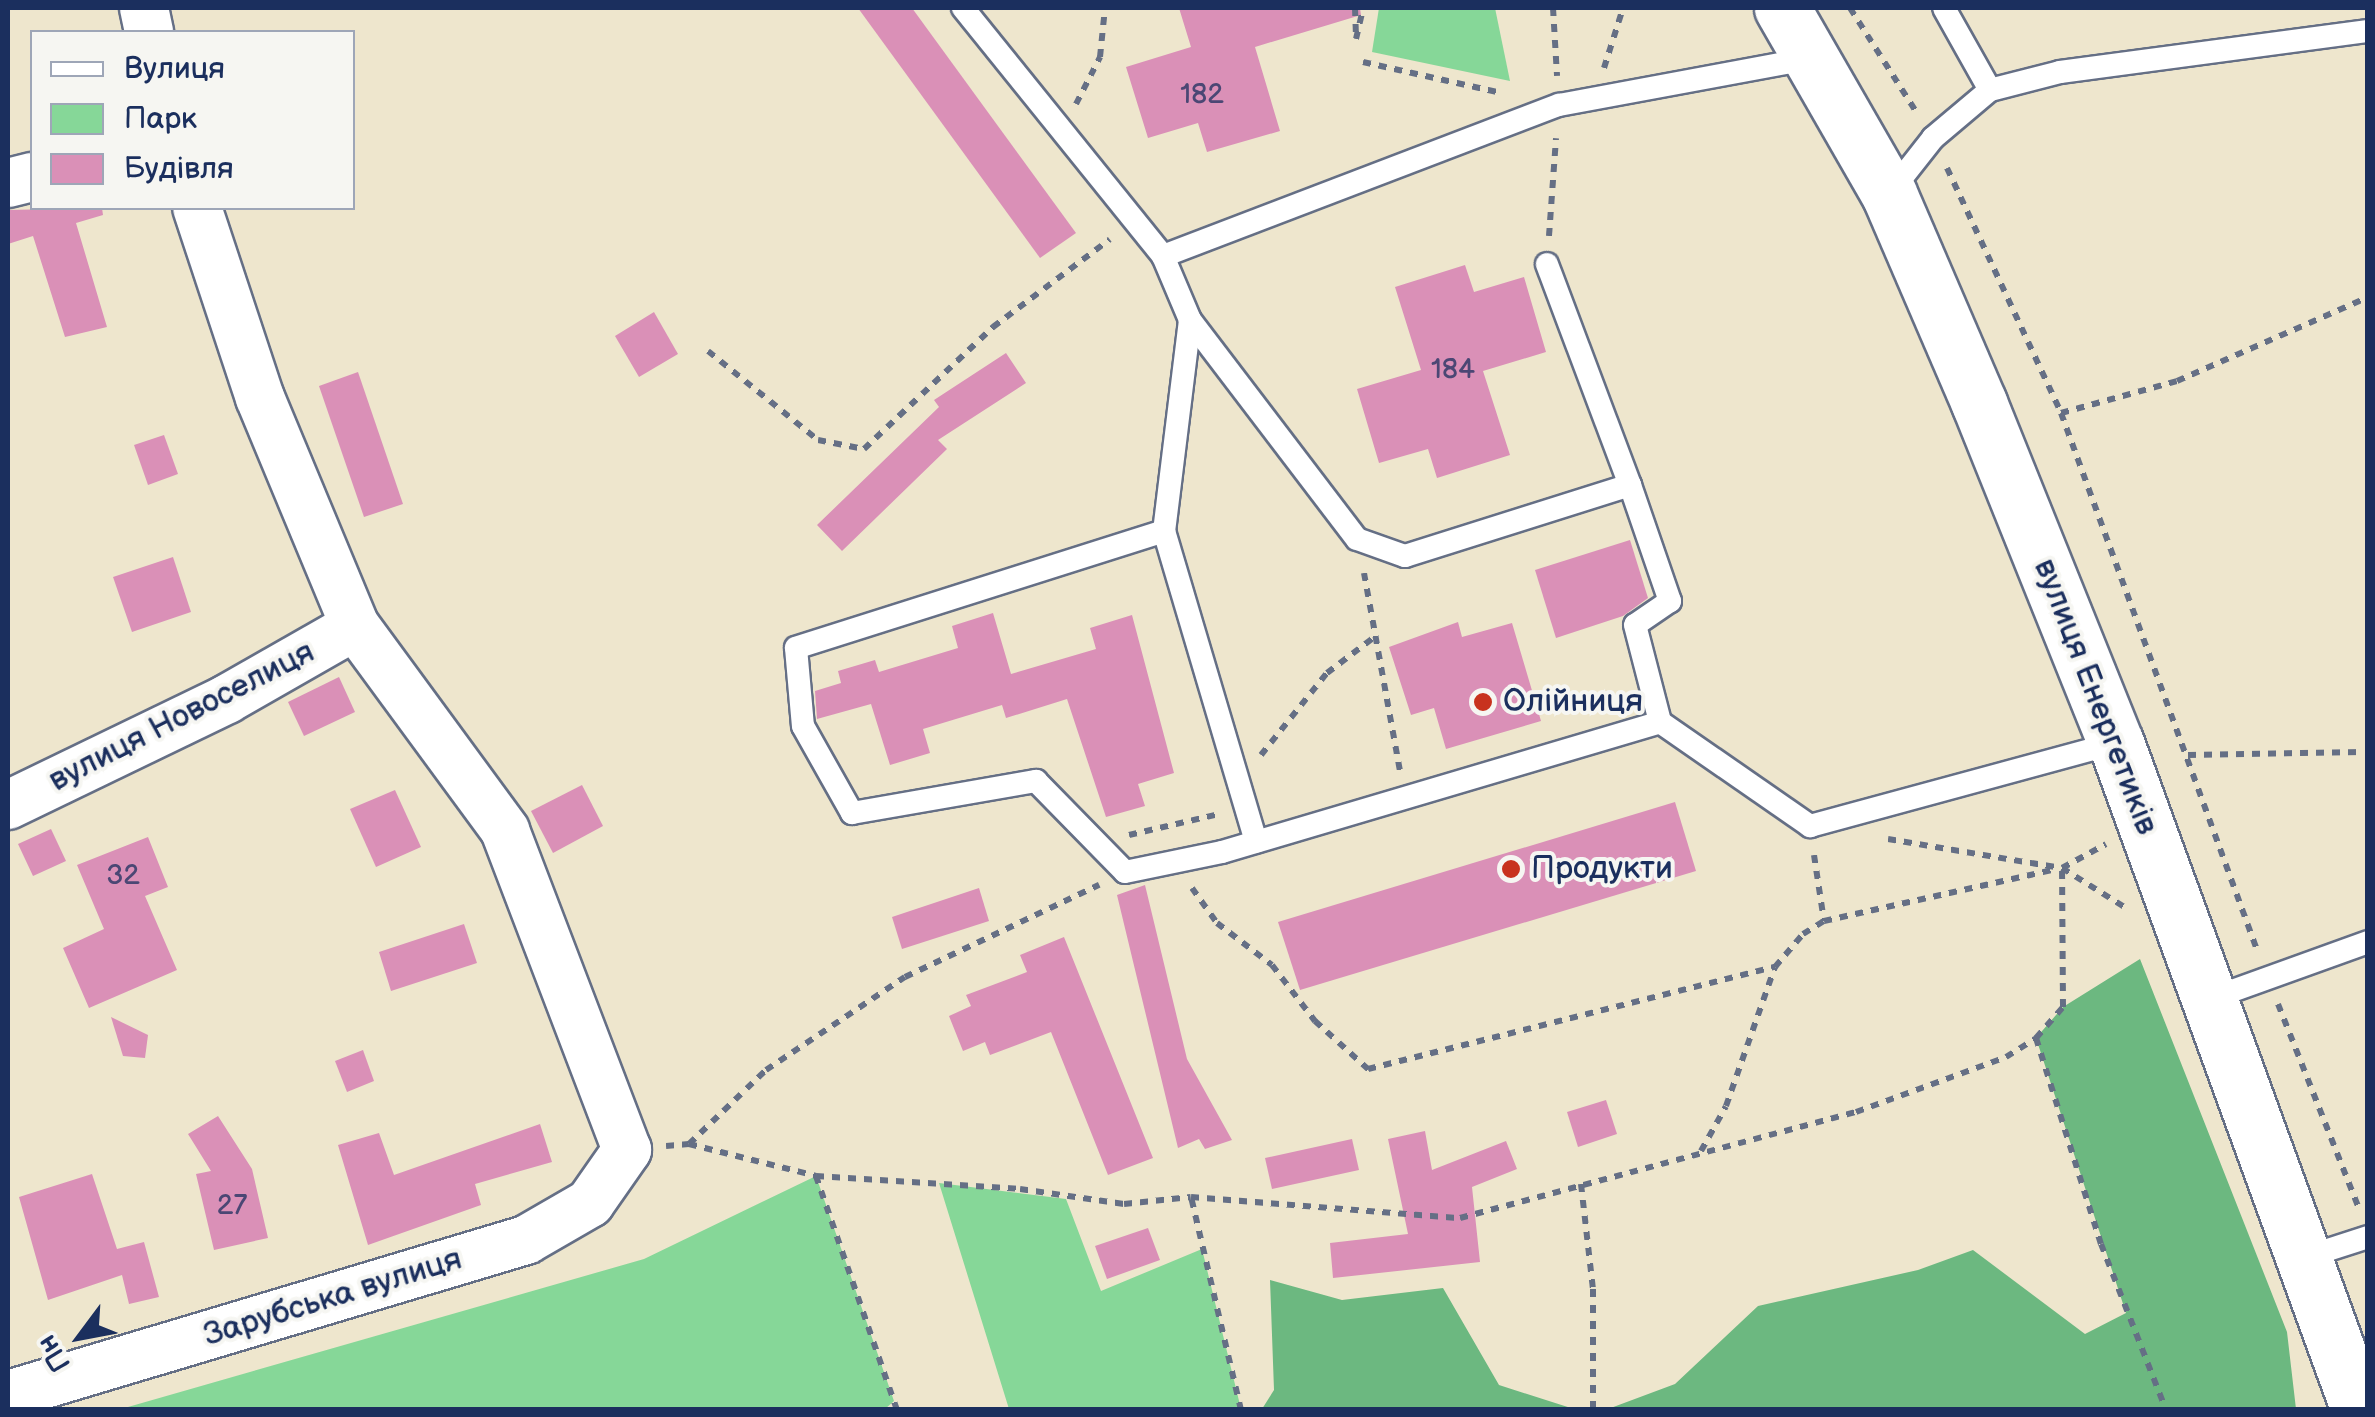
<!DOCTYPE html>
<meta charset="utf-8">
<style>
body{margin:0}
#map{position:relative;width:2375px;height:1417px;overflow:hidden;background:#eee6cd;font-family:"Balsamiq Sans",sans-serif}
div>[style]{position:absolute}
.green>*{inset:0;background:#86d798}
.forest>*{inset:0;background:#6cb880}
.building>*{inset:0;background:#da90b7}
.path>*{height:6px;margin-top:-3px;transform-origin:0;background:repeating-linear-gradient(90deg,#656f85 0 8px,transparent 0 16px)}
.roads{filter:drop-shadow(2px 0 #656f85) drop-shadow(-2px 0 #656f85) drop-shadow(0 2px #656f85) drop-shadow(0 -2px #656f85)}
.lane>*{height:22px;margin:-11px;padding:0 11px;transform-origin:11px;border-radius:11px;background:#fff}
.street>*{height:48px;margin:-24px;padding:0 24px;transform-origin:24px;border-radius:24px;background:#fff}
.secondary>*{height:55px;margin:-27.5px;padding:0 27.5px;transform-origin:27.5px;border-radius:27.5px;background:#fff}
.dots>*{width:28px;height:28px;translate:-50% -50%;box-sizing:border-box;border:5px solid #f6f6f2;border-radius:50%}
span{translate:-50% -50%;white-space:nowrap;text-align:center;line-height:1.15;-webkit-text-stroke:8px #f6f6f2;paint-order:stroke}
.number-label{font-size:28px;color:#4b4774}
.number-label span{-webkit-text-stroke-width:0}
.street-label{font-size:32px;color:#1b2f5e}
.poi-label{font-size:32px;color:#1b2f5e}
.left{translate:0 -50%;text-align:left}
.frame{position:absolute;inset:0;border:10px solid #1b2f5e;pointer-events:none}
.legend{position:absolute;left:30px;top:30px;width:325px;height:180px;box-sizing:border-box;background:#f6f6f2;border:2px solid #9ea6b7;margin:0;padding:12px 18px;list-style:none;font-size:30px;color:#1b2f5e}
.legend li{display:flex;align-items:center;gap:20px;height:50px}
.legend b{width:50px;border:2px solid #9ea6b7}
.north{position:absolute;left:30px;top:1287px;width:100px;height:100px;-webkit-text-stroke:8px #f6f6f2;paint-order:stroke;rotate:238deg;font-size:28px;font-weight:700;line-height:40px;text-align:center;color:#1b2f5e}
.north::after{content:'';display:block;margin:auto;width:35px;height:45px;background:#1b2f5e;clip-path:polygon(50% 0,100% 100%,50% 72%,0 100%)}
</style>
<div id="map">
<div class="green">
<i style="clip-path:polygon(1379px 8px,1495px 8px,1510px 81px,1372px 52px)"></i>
<i style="clip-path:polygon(816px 1176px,894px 1401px,885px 1409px,121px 1409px,644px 1259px)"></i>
<i style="clip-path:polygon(939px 1183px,1066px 1199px,1101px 1291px,1202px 1249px,1241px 1409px,1009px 1409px)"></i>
</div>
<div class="forest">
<i style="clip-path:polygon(2140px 959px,2287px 1332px,2296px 1409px,1608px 1409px,1675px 1384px,1758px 1306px,1918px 1270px,1973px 1250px,2085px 1334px,2126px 1313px,2036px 1038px,2063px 1007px)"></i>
<i style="clip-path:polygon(1270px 1280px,1342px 1300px,1443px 1288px,1499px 1385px,1574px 1409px,1262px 1409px,1274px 1390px)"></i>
</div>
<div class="building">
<i style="clip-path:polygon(858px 8px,912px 8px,1076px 233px,1040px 258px)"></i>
<i style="clip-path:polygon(1179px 8px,1360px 8px,1361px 15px,1255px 47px,1280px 131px,1207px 152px,1198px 123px,1148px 138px,1126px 67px,1191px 47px)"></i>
<i style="clip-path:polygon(102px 208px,103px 215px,76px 223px,107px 327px,65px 337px,33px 236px,8px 244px,8px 210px)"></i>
<i style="clip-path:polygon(1465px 265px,1474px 292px,1524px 277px,1546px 352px,1483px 371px,1510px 455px,1437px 478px,1428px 449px,1379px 463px,1357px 389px,1421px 370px,1395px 287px)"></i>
<i style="clip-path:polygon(654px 312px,678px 354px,639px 377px,615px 336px)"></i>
<i style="clip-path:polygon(1006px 353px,1026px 383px,938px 440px,947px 449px,842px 551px,817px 525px,939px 407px,934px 400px)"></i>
<i style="clip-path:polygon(358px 372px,403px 504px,364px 517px,319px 386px)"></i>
<i style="clip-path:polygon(164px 435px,178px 474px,148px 485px,134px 445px)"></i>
<i style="clip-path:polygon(1630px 540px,1648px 598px,1623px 616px,1556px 638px,1535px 570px)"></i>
<i style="clip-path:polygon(173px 557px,191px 612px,132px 632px,113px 577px)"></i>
<i style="clip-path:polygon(993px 613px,1011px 674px,1096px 649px,1090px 628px,1132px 615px,1174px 773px,1138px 784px,1145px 806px,1106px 817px,1067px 699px,1006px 718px,1002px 705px,923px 729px,930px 753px,890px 765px,871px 704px,817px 719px,815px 691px,841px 683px,838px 671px,875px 660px,879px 672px,958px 648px,952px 626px)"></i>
<i style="clip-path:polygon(1458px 622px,1462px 637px,1512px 623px,1541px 721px,1446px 749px,1434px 708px,1411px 715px,1389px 647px)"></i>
<i style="clip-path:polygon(339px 677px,355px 712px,304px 736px,288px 702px)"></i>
<i style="clip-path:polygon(582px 785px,603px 826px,553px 853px,531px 811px)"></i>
<i style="clip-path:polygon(395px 790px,421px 847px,376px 867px,350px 809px)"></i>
<i style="clip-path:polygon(1675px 802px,1696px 871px,1300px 990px,1278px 922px)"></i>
<i style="clip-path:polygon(51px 829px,66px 861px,33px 876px,18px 844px)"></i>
<i style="clip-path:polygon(148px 837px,168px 887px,145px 896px,177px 970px,89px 1008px,63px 948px,104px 929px,77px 865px)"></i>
<i style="clip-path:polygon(1145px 885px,1187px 1059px,1232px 1140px,1205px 1149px,1199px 1139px,1178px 1148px,1117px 895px)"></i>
<i style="clip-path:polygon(979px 888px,989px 921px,902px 949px,892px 917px)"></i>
<i style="clip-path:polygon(464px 924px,477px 963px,391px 991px,379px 952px)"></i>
<i style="clip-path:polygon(1064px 937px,1153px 1158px,1108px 1175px,1051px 1032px,990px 1055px,985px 1042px,963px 1051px,949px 1016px,971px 1006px,966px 995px,1027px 972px,1020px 955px)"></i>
<i style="clip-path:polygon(111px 1017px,148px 1035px,145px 1058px,123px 1056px)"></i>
<i style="clip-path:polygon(363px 1050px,374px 1081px,347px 1092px,335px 1061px)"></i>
<i style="clip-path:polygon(1606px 1100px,1617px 1134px,1578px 1147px,1567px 1112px)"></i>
<i style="clip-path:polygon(218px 1116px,252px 1169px,268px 1238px,214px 1250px,196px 1174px,211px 1171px,188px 1134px)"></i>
<i style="clip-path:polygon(540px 1124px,552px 1162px,475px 1184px,481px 1205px,368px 1245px,338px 1145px,379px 1133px,394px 1175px)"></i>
<i style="clip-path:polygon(1425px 1131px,1432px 1170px,1506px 1141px,1517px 1169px,1472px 1187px,1480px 1262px,1333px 1278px,1330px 1243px,1408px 1234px,1388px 1139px)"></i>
<i style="clip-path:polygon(1352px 1139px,1359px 1170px,1272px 1189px,1265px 1158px)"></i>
<i style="clip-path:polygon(92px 1174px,117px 1249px,144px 1242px,159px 1297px,129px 1304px,122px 1275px,48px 1300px,19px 1197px)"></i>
<i style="clip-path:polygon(1148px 1228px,1160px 1260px,1107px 1279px,1095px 1246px)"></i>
</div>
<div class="path">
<i style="left:1355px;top:8px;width:31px;rotate:88deg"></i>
<i style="left:1356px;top:39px;width:32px;rotate:-77deg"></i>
<i style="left:1553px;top:8px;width:68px;rotate:86.6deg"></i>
<i style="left:1850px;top:8px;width:125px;rotate:57.5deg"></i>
<i style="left:1363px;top:62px;width:142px;rotate:12.6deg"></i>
<i style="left:1604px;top:68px;width:63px;rotate:-72.4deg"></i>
<i style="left:1076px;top:104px;width:53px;rotate:-62.9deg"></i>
<i style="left:1100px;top:57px;width:49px;rotate:-84.2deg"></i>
<i style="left:1947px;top:168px;width:270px;rotate:65deg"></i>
<i style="left:2061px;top:413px;width:572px;rotate:69.95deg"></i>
<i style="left:1549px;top:236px;width:98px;rotate:-85.9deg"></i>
<i style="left:708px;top:351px;width:141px;rotate:39deg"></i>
<i style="left:818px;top:440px;width:47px;rotate:11.1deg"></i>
<i style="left:864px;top:449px;width:178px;rotate:-43.4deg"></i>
<i style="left:993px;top:327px;width:146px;rotate:-36.9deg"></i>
<i style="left:2061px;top:413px;width:120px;rotate:-15.4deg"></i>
<i style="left:2177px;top:381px;width:209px;rotate:-23.7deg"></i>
<i style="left:1364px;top:573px;width:202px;rotate:79.7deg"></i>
<i style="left:1261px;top:755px;width:105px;rotate:-51.2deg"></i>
<i style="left:1327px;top:673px;width:63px;rotate:-37.2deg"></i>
<i style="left:2188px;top:755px;width:175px;rotate:-1deg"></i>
<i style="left:1129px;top:835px;width:92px;rotate:-13.1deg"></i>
<i style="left:1888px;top:839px;width:176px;rotate:9.5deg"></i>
<i style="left:2062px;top:868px;width:75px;rotate:32deg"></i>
<i style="left:1814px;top:855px;width:67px;rotate:81.4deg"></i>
<i style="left:1192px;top:888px;width:43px;rotate:54.5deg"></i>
<i style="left:1217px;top:923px;width:69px;rotate:37.4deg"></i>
<i style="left:1272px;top:965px;width:71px;rotate:52.5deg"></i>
<i style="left:1315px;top:1021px;width:72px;rotate:42.2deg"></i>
<i style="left:1368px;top:1069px;width:420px;rotate:-14.1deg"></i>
<i style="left:2278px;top:1004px;width:223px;rotate:68.4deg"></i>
<i style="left:2036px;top:1038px;width:216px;rotate:72.5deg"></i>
<i style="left:2101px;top:1244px;width:178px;rotate:68.6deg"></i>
<i style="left:689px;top:1144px;width:107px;rotate:-43.9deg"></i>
<i style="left:766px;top:1070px;width:167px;rotate:-33.8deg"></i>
<i style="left:905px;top:977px;width:215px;rotate:-25.4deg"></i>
<i style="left:666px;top:1146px;width:23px;rotate:-5deg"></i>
<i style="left:689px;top:1144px;width:131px;rotate:14.1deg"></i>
<i style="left:1701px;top:1151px;width:51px;rotate:-60.9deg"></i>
<i style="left:1726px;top:1106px;width:147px;rotate:-70.6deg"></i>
<i style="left:1775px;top:967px;width:43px;rotate:-49.7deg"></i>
<i style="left:1803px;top:934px;width:25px;rotate:-32deg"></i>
<i style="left:1824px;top:921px;width:238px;rotate:-12.6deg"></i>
<i style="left:1581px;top:1184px;width:106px;rotate:83.5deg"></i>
<i style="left:1593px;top:1289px;width:121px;rotate:90deg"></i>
<i style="left:897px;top:1410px;width:248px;rotate:-109.1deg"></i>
<i style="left:816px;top:1176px;width:204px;rotate:3.6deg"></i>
<i style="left:1020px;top:1189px;width:105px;rotate:8.2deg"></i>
<i style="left:1124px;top:1204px;width:67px;rotate:-6deg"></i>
<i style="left:1241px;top:1410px;width:219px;rotate:-103.2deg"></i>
<i style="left:1191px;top:1197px;width:270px;rotate:4.5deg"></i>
<i style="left:1460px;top:1218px;width:410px;rotate:-15deg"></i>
<i style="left:1856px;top:1112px;width:160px;rotate:-20.1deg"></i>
<i style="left:2006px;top:1057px;width:36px;rotate:-32deg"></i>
<i style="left:2036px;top:1038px;width:41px;rotate:-48.9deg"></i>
<i style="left:2063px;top:1007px;width:139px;rotate:-90.4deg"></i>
<i style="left:2062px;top:868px;width:50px;rotate:-28.6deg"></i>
</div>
<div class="roads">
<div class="lane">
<i style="left:963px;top:8px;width:319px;rotate:51.1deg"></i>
<i style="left:1163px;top:256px;width:69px;rotate:67.1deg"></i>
<i style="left:1190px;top:320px;width:213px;rotate:97deg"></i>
<i style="left:1164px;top:531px;width:386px;rotate:162.4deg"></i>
<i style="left:796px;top:648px;width:78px;rotate:84.9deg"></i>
<i style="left:803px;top:726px;width:100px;rotate:60.6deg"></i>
<i style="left:852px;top:813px;width:187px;rotate:-9.9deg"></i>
<i style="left:1036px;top:781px;width:127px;rotate:45.6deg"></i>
<i style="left:1125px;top:872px;width:99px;rotate:-11.7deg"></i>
<i style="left:1222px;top:852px;width:457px;rotate:-16.5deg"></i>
<i style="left:1660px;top:722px;width:183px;rotate:34.7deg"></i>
<i style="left:1810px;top:826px;width:317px;rotate:-15.2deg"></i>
<i style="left:1990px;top:90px;width:72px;rotate:-14.4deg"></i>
<i style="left:2060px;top:72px;width:311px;rotate:-7.6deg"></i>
<i style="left:1889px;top:194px;width:71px;rotate:-51.8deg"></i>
<i style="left:1933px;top:138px;width:75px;rotate:-40.1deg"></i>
<i style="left:1990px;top:90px;width:94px;rotate:-119.3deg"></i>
<i style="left:1163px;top:256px;width:424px;rotate:-20.9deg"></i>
<i style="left:1559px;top:105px;width:257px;rotate:-10.5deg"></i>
<i style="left:1190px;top:320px;width:275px;rotate:52.7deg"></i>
<i style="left:1357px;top:539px;width:51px;rotate:19.5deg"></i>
<i style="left:1405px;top:556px;width:236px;rotate:-17.5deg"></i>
<i style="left:1630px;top:485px;width:236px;rotate:-110.6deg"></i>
<i style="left:1630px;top:485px;width:123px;rotate:71deg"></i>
<i style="left:1670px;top:601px;width:42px;rotate:145.6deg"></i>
<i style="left:1635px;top:625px;width:100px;rotate:75.5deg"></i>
<i style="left:1164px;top:531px;width:324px;rotate:73.5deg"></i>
<i style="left:2207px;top:1000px;width:171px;rotate:-19.8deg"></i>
<i style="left:2303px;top:1258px;width:68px;rotate:-17.9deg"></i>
</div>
<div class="street">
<i style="left:144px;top:8px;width:25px;rotate:78deg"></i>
<i style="left:8px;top:183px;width:25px;rotate:-14deg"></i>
<i style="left:8px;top:805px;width:243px;rotate:-25.8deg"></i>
<i style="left:227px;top:699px;width:147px;rotate:-29.7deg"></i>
<i style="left:8px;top:1395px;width:541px;rotate:-16.66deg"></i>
<i style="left:526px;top:1240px;width:74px;rotate:-30deg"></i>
<i style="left:590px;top:1203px;width:65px;rotate:-55.1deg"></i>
<i style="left:627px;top:1150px;width:342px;rotate:-110.9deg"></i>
<i style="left:505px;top:830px;width:253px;rotate:-126.3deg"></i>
<i style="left:355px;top:626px;width:247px;rotate:-112.6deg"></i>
<i style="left:260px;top:398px;width:200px;rotate:-108.3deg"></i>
</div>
<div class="secondary">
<i style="left:1782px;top:8px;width:215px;rotate:60.1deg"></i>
<i style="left:1889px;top:194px;width:228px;rotate:66.7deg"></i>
<i style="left:1979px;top:403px;width:367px;rotate:68.1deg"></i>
<i style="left:2116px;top:743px;width:710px;rotate:69.98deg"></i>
</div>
</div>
<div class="dots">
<i style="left:1483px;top:702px;background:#c8321e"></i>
<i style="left:1511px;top:869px;background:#c8321e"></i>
</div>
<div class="number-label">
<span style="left:1202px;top:95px">182</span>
<span style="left:1453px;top:370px">184</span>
<span style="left:123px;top:876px">32</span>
<span style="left:232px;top:1206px">27</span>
</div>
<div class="street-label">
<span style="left:2095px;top:697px;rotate:69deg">вулиця Енергетиків</span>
<span style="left:182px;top:717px;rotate:-27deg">вулиця Новоселиця</span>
<span style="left:333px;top:1298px;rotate:-17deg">Зарубська вулиця</span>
</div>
<div class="poi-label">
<span class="left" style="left:1503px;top:702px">Олійниця</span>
<span class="left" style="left:1531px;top:869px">Продукти</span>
</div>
<div class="frame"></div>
<ul class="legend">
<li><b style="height:12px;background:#fff"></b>Вулиця</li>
<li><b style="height:28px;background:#86d798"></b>Парк</li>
<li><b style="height:28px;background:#da90b7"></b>Будівля</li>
</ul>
<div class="north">Пн</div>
</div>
